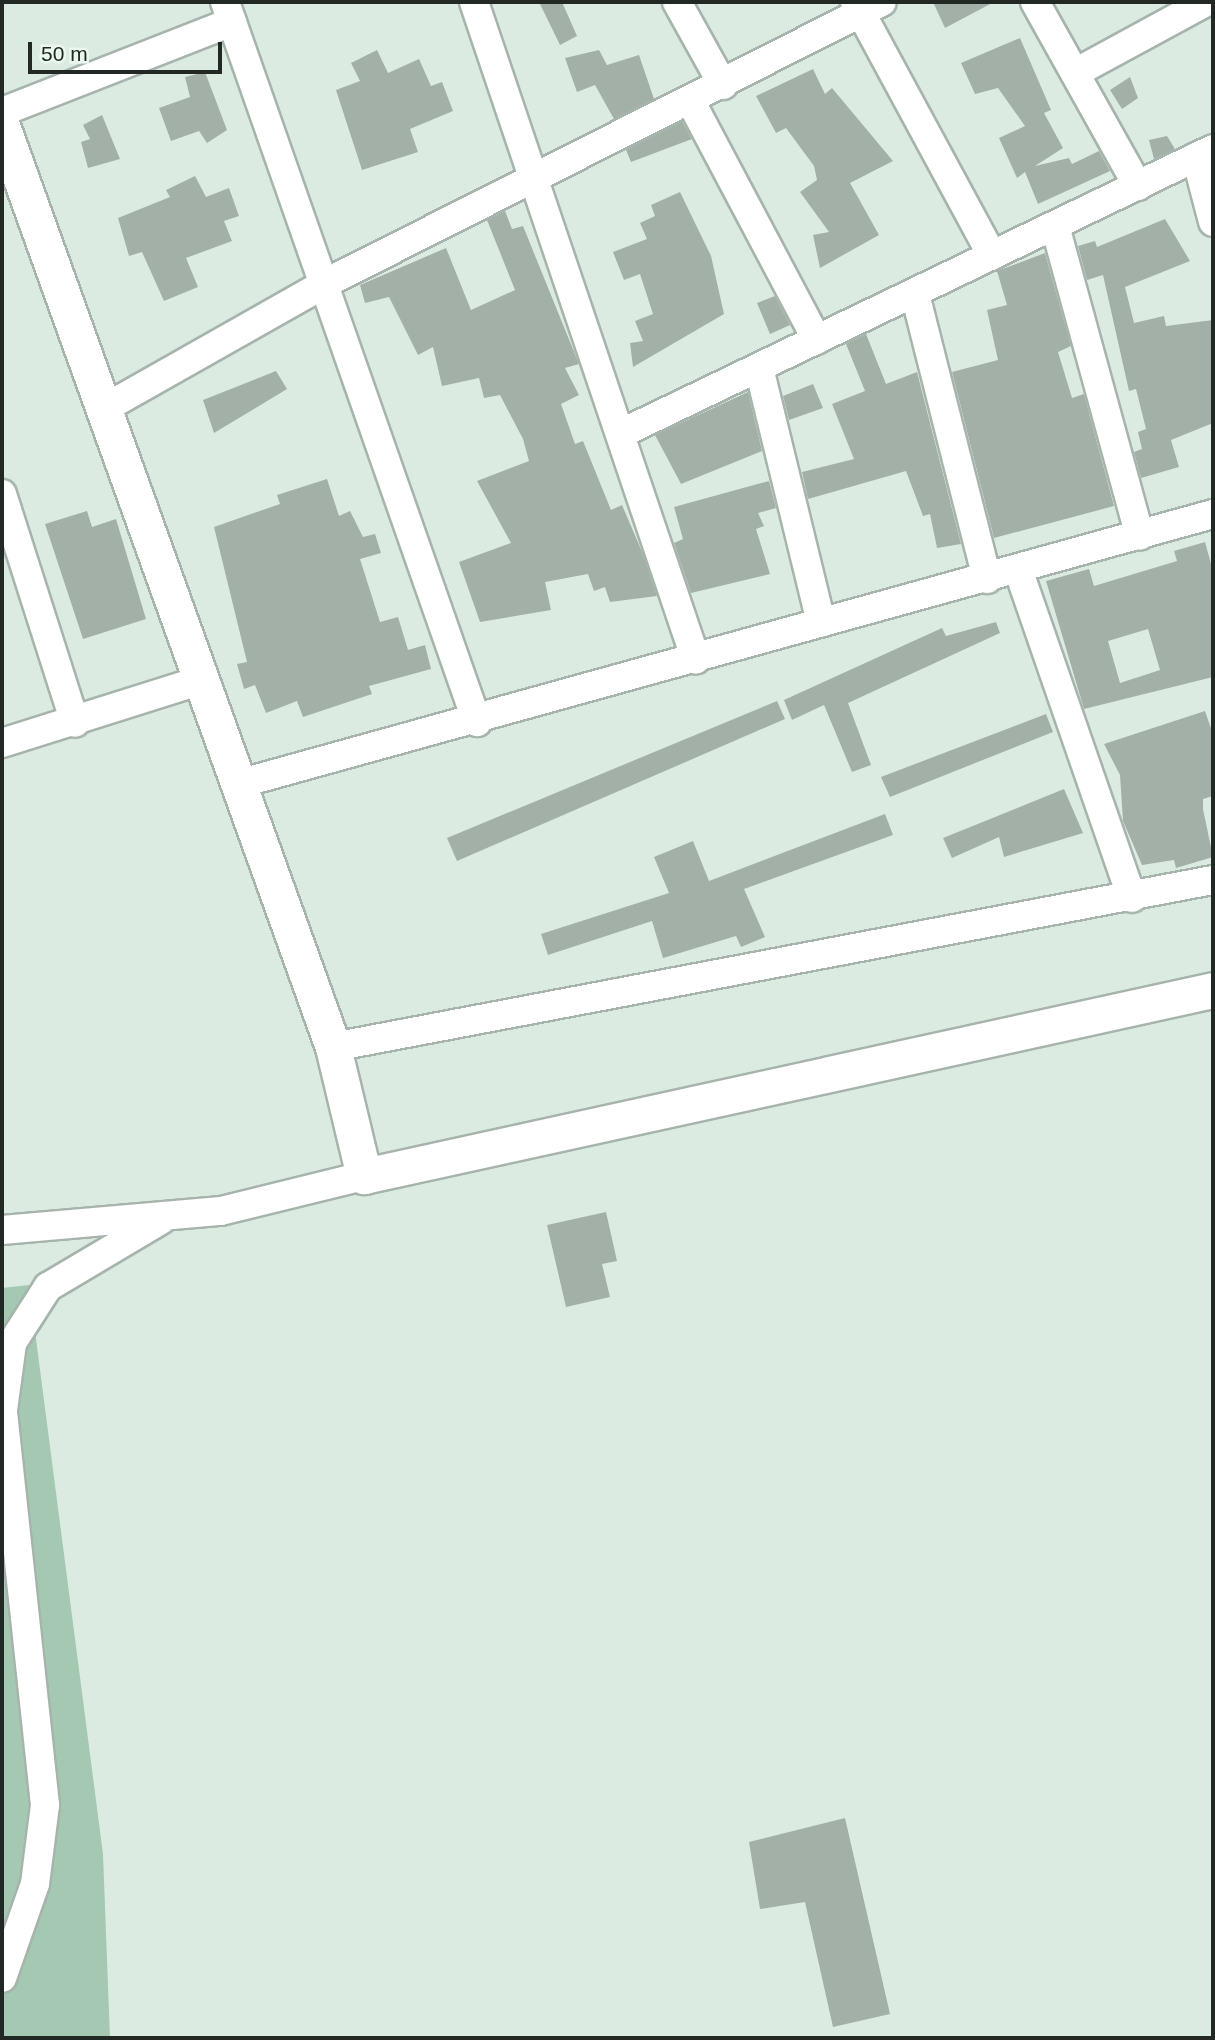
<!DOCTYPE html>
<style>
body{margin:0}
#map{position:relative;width:1215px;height:2040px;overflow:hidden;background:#dcebe2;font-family:Arial,sans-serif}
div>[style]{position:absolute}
.green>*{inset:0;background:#a4c8b2}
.building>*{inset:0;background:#a3b0a8}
.roads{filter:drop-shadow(2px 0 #a6b4ab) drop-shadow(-2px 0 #a6b4ab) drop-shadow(0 2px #a6b4ab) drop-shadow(0 -2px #a6b4ab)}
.minor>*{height:28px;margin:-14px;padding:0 14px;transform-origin:14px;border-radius:14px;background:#fff}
.tertiary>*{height:35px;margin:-17.5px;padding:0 17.5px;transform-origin:17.5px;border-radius:17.5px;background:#fff}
span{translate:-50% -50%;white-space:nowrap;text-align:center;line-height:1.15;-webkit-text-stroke:7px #eaf8ef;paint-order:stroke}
.frame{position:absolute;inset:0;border:4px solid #222824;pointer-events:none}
.scale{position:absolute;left:28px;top:42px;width:194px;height:32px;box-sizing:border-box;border:4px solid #222824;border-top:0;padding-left:9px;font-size:21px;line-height:24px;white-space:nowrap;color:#222824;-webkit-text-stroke:5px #eaf8ef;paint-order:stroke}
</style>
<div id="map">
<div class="green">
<i style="clip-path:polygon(29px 1285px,103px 1854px,110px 2038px,2px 2038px,2px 1288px)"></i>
</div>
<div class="building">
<i style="clip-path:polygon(539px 2px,562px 2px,577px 36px,560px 45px)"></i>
<i style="clip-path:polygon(933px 2px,994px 2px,945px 28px)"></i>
<i style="clip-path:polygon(1020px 38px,1051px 110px,1044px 113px,1063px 148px,1035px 166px,1069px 158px,1072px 164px,1099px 151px,1110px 171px,1038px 204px,1025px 172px,1017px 178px,999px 138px,1025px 126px,998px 88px,975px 94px,961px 63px)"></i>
<i style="clip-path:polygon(377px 50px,388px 73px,419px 59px,431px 86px,442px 82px,453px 111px,410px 129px,418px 152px,362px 170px,336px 90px,360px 81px,351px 63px)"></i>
<i style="clip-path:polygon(599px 50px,607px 65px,639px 55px,654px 99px,614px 119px,595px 85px,577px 92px,565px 58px)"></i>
<i style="clip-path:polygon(813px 69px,825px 94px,832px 88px,893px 161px,850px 183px,879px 235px,820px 268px,813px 235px,829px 232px,800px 192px,817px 180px,814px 166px,786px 128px,776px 133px,756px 96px)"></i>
<i style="clip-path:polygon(205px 72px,227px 130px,207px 143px,199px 131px,171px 141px,159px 108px,190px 97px,185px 77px)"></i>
<i style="clip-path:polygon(1130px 77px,1138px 98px,1122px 109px,1110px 90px)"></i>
<i style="clip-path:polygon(102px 115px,120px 159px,88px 168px,81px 142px,90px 139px,83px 125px)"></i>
<i style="clip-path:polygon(682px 121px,692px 139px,631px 162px,626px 150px)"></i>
<i style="clip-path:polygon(1167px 136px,1175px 149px,1154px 159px,1149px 140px)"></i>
<i style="clip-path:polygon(195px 176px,206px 197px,229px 188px,239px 216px,224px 221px,232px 241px,186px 258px,198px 287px,164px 301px,142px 252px,129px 256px,118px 218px,170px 197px,166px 190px)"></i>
<i style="clip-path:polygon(680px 192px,711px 256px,724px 314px,633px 367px,630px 343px,643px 341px,635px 321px,653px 314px,640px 274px,624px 280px,613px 252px,647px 239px,640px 223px,655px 216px,651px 205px)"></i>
<i style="clip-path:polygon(505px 211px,512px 229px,523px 226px,579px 364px,565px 368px,579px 395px,561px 404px,575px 444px,583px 441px,611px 510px,622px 505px,643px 554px,657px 596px,610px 602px,605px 587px,594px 591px,588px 574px,545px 582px,551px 610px,480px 622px,459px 562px,511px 543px,477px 481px,529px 461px,523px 439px,500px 395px,484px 398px,479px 378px,442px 386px,433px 347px,418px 355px,389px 297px,365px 303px,360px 285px,446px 248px,471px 310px,515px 290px,487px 220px)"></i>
<i style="clip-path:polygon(1165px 219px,1190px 261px,1125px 287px,1134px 323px,1164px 316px,1166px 326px,1213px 320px,1213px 423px,1171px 440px,1179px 467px,1141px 478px,1134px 452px,1142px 449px,1138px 432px,1146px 429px,1136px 389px,1129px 391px,1103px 275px,1087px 280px,1078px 246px,1095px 241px,1097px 247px)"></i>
<i style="clip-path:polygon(1045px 253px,1071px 346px,1058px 352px,1072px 398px,1084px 394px,1114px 506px,994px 538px,952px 372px,998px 360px,987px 310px,1007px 305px,997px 271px)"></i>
<i style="clip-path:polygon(775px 296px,790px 325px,770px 334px,757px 303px)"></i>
<i style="clip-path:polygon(866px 334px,886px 384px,917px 372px,961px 544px,937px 548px,930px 514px,923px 516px,906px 471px,808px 499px,802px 472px,854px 459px,832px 404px,865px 391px,846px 344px)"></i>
<i style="clip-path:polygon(276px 371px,287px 389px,214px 433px,203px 400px)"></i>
<i style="clip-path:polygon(813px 384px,823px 408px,789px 420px,783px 396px)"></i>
<i style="clip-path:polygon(748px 392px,762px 451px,681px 484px,655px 435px)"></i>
<i style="clip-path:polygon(327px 479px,339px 516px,350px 511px,363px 537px,375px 534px,381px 553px,360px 559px,380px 622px,398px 617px,408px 650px,425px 645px,431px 669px,369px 686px,372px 694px,303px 717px,297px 701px,266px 713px,255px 685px,244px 689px,237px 664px,247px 662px,214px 527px,280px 504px,277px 495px)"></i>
<i style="clip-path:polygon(769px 481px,776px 508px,758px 513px,764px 526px,756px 529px,770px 574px,691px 593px,674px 543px,683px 539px,674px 507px)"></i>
<i style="clip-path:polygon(87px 511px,92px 527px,116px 519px,146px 619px,83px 639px,45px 524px)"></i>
<i style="clip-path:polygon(evenodd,1205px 542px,1213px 571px,1213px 677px,1084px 709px,1046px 581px,1089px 569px,1094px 586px,1177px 561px,1174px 551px,1205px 542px,1148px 629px,1160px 670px,1120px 683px,1108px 641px,1148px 629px)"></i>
<i style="clip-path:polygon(996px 622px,1000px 633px,848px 703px,871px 765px,852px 772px,824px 705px,792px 720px,784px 700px,942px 628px,946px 636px)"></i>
<i style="clip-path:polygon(777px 701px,785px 719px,457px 861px,447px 838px)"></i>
<i style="clip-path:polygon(1205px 711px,1213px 734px,1213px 796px,1203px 799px,1203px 809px,1213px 857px,1176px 868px,1174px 860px,1142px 865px,1123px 821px,1120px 775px,1104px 744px)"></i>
<i style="clip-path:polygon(1046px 714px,1053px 732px,890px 797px,881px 777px)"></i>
<i style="clip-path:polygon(1064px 789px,1083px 833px,1004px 857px,999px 837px,952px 858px,943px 838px)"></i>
<i style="clip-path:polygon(885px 814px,893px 835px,744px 889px,765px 937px,741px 947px,736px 936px,663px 958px,652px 921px,548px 955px,541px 934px,669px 893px,654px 857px,693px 841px,709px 881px)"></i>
<i style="clip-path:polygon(606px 1212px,617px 1261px,602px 1264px,610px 1297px,566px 1307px,547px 1225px)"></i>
<i style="clip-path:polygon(845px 1818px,890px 2014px,833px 2027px,805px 1902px,760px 1909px,749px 1842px)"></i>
</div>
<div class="roads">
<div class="minor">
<i style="left:225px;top:2px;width:763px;rotate:70.71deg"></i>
<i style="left:474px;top:2px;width:694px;rotate:71.36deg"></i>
<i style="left:677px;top:2px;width:95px;rotate:61deg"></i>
<i style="left:855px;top:2px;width:288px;rotate:61.6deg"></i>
<i style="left:1035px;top:2px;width:211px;rotate:60.8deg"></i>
<i style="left:1075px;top:73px;width:149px;rotate:-28.5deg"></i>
<i style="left:691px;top:102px;width:269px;rotate:62.1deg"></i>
<i style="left:2px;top:112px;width:247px;rotate:-21.4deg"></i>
<i style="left:1196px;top:157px;width:67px;rotate:75.3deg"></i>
<i style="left:1055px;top:226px;width:321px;rotate:74.7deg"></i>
<i style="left:915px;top:294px;width:294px;rotate:75.8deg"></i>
<i style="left:759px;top:368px;width:262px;rotate:76.3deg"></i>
<i style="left:105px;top:408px;width:249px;rotate:-29.5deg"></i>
<i style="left:322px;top:285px;width:627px;rotate:-26.81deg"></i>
<i style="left:624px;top:432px;width:653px;rotate:-25.66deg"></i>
<i style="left:2px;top:494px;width:240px;rotate:72.3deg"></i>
<i style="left:1018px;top:569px;width:348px;rotate:70.9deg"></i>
<i style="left:2px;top:743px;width:210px;rotate:-17.5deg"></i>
<i style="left:238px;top:784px;width:1012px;rotate:-15.48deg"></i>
<i style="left:333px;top:1047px;width:896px;rotate:-10.75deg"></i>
<i style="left:2px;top:1230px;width:220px;rotate:-5deg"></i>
<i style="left:221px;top:1211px;width:147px;rotate:-13.8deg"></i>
<i style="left:2px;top:1978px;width:100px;rotate:-70.7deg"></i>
<i style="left:35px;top:1884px;width:80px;rotate:-82.8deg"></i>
<i style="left:45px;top:1805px;width:397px;rotate:-96.1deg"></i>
<i style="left:3px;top:1410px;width:68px;rotate:-82.3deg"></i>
<i style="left:12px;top:1343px;width:67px;rotate:-57.3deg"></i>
<i style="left:48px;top:1287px;width:131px;rotate:-30.7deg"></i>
</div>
<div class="tertiary">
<i style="left:2px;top:126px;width:979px;rotate:70.23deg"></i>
<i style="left:333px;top:1047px;width:133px;rotate:76.5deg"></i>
<i style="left:364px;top:1176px;width:869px;rotate:-12.36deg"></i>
</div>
</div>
<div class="frame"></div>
<div class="scale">50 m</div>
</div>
